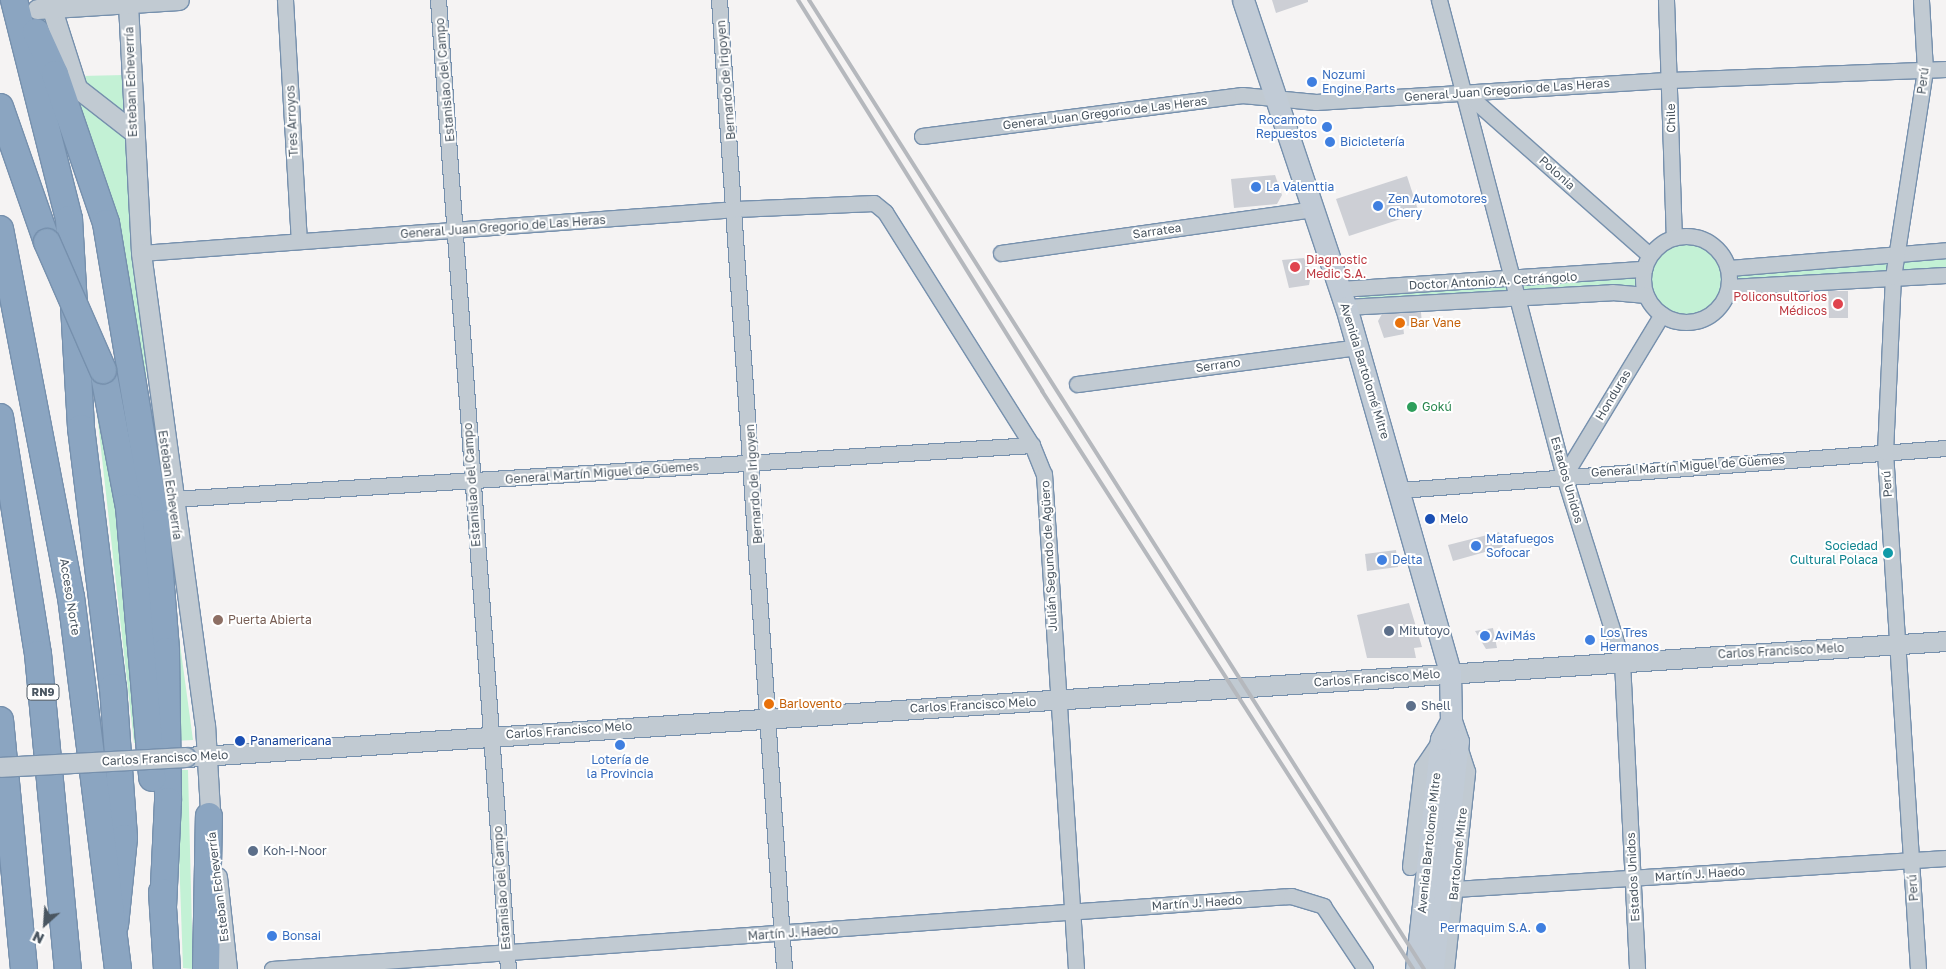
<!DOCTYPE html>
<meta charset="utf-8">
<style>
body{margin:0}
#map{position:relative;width:1946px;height:969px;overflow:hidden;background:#f5f3f3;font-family:"Golos Text",sans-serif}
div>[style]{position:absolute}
.green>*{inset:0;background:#c3f1d5}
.round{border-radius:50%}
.building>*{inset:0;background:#cdcfd5}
.roads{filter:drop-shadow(1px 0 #7690ad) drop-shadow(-1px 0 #7690ad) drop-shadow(0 1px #7690ad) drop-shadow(0 -1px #7690ad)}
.minor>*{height:15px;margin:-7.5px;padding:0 7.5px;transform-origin:7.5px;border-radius:7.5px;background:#c1cad2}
.minor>.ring{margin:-7.5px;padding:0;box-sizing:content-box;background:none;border:15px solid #c1cad2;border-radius:50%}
.tertiary>*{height:19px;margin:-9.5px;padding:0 9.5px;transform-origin:9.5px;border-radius:9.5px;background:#c1cad2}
.secondary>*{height:21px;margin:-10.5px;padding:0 10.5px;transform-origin:10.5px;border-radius:10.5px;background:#c1cbd6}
.motorway>*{height:26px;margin:-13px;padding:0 13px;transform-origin:13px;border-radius:13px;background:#8ba5c1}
.rail>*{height:4px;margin:-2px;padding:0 2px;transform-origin:2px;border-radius:2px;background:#b5b8bd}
.bridges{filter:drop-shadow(1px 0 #7690ad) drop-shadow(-1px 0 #7690ad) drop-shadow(0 1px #7690ad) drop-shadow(0 -1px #7690ad)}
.tertiary-bridge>*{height:19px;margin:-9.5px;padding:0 9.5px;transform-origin:9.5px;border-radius:9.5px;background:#c1cad2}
.motorway-bridge>*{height:26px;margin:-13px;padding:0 13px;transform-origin:13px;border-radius:13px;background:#8ba5c1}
.dots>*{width:14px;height:14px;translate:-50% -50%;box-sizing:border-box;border:2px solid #fff;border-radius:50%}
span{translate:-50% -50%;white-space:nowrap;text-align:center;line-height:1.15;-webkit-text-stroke:4px #fff;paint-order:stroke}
.shield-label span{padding:1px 4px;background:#fff;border:1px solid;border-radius:4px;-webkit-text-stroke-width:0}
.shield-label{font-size:11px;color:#4a5661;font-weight:700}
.shop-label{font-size:12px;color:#366cbe}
.left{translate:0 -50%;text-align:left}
.right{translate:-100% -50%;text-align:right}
.street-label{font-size:12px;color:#4a5661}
.health-label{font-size:12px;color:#be3a42}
.food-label{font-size:12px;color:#c56008}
.leisure-label{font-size:12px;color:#27864d}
.transit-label{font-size:12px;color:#164399}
.culture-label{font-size:12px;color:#0d838f}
.education-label{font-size:12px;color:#785e54}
.service-label{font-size:12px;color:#4e5e75}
.north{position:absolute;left:20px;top:899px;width:50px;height:50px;-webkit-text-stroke:4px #fff;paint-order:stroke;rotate:206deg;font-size:14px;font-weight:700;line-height:20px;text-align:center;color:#4a5661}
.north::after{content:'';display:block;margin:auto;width:18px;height:22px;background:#4a5661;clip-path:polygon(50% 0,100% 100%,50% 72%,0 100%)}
</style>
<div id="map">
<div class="green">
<i style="clip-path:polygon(45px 24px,53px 25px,68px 76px,128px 140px,147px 383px,126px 274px)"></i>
<i style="clip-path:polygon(124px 75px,126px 114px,92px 94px,81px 76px)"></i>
<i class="round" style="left:1649px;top:241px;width:76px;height:76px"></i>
<i style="clip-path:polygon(1946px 250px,1946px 275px,1729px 287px,1729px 268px)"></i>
<i style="clip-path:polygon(1644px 269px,1646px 295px,1346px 307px,1371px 289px)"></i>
<i style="clip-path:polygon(93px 378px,115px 461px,139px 742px,134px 743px)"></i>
<i style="clip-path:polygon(164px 526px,193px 740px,173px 741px)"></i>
<i style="clip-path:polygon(176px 770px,188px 770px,193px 969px,183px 968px)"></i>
</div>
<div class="building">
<i style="clip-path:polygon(1272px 0,1308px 0,1308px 2px,1276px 13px)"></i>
<i style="clip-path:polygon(1275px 175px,1282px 195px,1277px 204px,1234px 208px,1231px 179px)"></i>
<i style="clip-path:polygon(1407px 176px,1419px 213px,1349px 236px,1336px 199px)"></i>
<i style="clip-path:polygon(1304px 258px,1311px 274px,1309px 285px,1289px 288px,1282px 260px)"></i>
<i style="clip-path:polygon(1828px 291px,1848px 291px,1848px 318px,1829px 318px)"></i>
<i style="clip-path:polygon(1421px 312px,1422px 325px,1403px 326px,1404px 334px,1384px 338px,1378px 321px,1382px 314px)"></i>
<i style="clip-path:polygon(1499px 532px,1503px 547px,1453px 561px,1448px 545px)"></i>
<i style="clip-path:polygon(1396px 550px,1398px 567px,1367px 571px,1365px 554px)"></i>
<i style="clip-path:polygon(1409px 603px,1422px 647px,1414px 648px,1416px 658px,1367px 658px,1357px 615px)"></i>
<i style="clip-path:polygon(1493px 628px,1497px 648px,1486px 649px,1475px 631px)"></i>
</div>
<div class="roads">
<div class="minor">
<i style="left:285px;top:0;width:241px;rotate:86.7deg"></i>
<i style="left:438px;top:0;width:972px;rotate:85.87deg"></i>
<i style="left:719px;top:0;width:971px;rotate:86.16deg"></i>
<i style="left:1439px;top:0;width:492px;rotate:75.3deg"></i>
<i style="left:1564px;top:476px;width:194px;rotate:72.6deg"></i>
<i style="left:1622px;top:661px;width:308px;rotate:87.2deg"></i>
<i style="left:1666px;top:0;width:237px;rotate:88.1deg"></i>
<i style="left:1465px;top:92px;width:246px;rotate:41.5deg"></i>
<i style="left:922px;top:136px;width:323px;rotate:-7.3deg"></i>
<i style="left:1242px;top:95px;width:74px;rotate:5.4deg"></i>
<i style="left:1316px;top:102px;width:355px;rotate:-3.6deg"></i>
<i style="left:1670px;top:80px;width:276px;rotate:-2.3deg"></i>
<i class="ring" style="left:1643px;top:236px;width:71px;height:71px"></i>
<i style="left:141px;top:253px;width:597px;rotate:-4.23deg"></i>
<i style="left:736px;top:209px;width:138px;rotate:-2.5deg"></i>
<i style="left:874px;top:203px;width:14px;rotate:39deg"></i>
<i style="left:885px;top:212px;width:275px;rotate:57.8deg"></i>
<i style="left:1032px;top:445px;width:31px;rotate:68deg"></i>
<i style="left:1044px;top:474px;width:496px;rotate:86.3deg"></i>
<i style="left:1001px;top:253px;width:315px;rotate:-8deg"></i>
<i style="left:1729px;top:268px;width:218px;rotate:-4.7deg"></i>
<i style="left:1729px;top:287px;width:217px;rotate:-3.2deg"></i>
<i style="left:1340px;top:289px;width:305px;rotate:-3.8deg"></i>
<i style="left:1346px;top:307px;width:266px;rotate:-3.2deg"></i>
<i style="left:1612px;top:292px;width:34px;rotate:5deg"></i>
<i style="left:1077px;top:384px;width:283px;rotate:-7.5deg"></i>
<i style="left:1564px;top:476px;width:189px;rotate:-58.8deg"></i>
<i style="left:1400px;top:490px;width:548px;rotate:-4.4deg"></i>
<i style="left:172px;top:499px;width:862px;rotate:-3.59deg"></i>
<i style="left:1410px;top:867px;width:101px;rotate:-83.2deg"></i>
<i style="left:1422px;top:767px;width:32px;rotate:-56deg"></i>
<i style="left:1454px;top:889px;width:493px;rotate:-3.6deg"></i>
<i style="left:272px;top:969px;width:1022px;rotate:-4.1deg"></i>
<i style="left:1291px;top:896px;width:34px;rotate:17deg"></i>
<i style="left:1323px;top:906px;width:76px;rotate:56.3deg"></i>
<i style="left:1446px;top:969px;width:199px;rotate:-83.9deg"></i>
<i style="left:1467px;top:771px;width:22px;rotate:-108deg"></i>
<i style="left:1918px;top:969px;width:518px;rotate:-93.65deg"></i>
<i style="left:1885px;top:452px;width:175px;rotate:-87.4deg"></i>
<i style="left:1893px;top:277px;width:209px;rotate:-81.2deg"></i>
<i style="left:1925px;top:70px;width:70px;rotate:-93.3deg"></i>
</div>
<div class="tertiary">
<i style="left:49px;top:0;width:92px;rotate:72.3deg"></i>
<i style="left:77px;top:88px;width:70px;rotate:38deg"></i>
<i style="left:128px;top:4px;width:249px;rotate:87deg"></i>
<i style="left:141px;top:253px;width:475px;rotate:82.3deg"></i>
<i style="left:205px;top:724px;width:104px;rotate:86.7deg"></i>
<i style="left:37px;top:9px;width:142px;rotate:-3.6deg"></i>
<i style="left:186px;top:757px;width:1764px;rotate:-3.77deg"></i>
<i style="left:217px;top:877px;width:93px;rotate:83.8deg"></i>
</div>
<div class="secondary">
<i style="left:1243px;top:0;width:324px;rotate:71.5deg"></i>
<i style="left:1346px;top:307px;width:380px;rotate:74.1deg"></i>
<i style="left:1450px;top:673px;width:48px;rotate:88.8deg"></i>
<i style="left:1451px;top:721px;width:21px;rotate:71deg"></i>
<i style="left:1458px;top:741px;width:229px;rotate:96.3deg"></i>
<i style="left:1416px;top:969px;width:231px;rotate:-83.8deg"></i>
<i style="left:1441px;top:739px;width:21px;rotate:-61deg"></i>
</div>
<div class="motorway">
<i style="left:14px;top:0;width:226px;rotate:75.9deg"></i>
<i style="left:69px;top:219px;width:209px;rotate:86.7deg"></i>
<i style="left:81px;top:428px;width:261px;rotate:83deg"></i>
<i style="left:113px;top:687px;width:151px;rotate:85.8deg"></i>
<i style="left:124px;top:838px;width:87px;rotate:95.9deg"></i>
<i style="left:36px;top:32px;width:46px;rotate:65.7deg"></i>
<i style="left:55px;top:74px;width:157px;rotate:71.1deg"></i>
<i style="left:106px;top:223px;width:304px;rotate:80.5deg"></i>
<i style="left:156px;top:523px;width:128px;rotate:85.5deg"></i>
<i style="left:166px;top:651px;width:150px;rotate:89.2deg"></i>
<i style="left:168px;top:801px;width:108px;rotate:92.7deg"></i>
<i style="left:0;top:107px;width:143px;rotate:70.8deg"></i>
<i style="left:0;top:229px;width:375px;rotate:79.1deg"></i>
<i style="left:71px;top:597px;width:375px;rotate:82.8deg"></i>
<i style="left:103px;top:370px;width:139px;rotate:79.3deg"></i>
<i style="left:129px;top:507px;width:272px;rotate:85.1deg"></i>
<i style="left:0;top:417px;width:240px;rotate:80.9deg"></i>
<i style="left:38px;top:654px;width:316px;rotate:84.6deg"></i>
<i style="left:0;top:720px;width:250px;rotate:84.5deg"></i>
<i style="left:162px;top:892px;width:77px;rotate:86.3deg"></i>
<i style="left:206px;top:969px;width:153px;rotate:-88.9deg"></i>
</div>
</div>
<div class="rail">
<i style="left:798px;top:0;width:461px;rotate:58deg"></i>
<i style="left:1042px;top:391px;width:687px;rotate:57.3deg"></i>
<i style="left:809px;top:0;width:1148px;rotate:57.6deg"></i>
</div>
<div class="bridges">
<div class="tertiary-bridge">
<i style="left:0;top:767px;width:186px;rotate:-3.1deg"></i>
</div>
<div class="motorway-bridge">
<i style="left:47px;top:242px;width:140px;rotate:66.4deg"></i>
</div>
</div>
<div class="dots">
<i style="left:1312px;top:82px;background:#3f7fe0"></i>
<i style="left:1327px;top:127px;background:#3f7fe0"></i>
<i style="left:1330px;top:142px;background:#3f7fe0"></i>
<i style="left:1256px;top:187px;background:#3f7fe0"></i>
<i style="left:1378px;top:206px;background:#3f7fe0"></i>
<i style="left:1295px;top:267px;background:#e0444e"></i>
<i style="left:1838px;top:304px;background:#e0444e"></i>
<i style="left:1400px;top:323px;background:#e8710a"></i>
<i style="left:1412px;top:407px;background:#2e9e5b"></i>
<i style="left:1430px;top:519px;background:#1a4fb4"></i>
<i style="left:1476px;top:546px;background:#3f7fe0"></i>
<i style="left:1888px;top:553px;background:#0f9aa8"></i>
<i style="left:1382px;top:560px;background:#3f7fe0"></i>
<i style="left:218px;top:620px;background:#8d6e63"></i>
<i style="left:1389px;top:631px;background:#5c6f8a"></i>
<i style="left:1485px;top:636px;background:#3f7fe0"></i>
<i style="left:1590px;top:640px;background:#3f7fe0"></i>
<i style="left:769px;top:704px;background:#e8710a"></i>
<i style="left:1411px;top:706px;background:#5c6f8a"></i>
<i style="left:240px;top:741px;background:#1a4fb4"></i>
<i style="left:620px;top:745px;background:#3f7fe0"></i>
<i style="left:253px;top:851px;background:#5c6f8a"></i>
<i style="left:1541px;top:928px;background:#3f7fe0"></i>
<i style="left:272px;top:936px;background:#3f7fe0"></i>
</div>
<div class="shield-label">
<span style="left:43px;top:692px">RN9</span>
</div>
<div class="shop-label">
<span class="left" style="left:1322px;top:82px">Nozumi<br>Engine Parts</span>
<span class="right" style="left:1317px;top:127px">Rocamoto<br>Repuestos</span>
<span class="left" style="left:1340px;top:142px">Bicicletería</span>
<span class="left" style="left:1266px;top:187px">La Valenttia</span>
<span class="left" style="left:1388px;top:206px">Zen Automotores<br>Chery</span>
<span class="left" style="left:1486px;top:546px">Matafuegos<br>Sofocar</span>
<span class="left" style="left:1392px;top:560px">Delta</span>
<span class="left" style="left:1600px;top:640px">Los Tres<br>Hermanos</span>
<span class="left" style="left:1495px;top:636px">AviMás</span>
<span style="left:620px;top:767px">Lotería de<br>la Provincia</span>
<span class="right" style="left:1531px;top:928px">Permaquim S.A.</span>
<span class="left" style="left:282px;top:936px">Bonsai</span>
</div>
<div class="street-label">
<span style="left:445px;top:80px;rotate:-95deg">Estanislao del Campo</span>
<span style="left:726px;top:80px;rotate:-95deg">Bernardo de Irigoyen</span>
<span style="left:1923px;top:81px;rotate:-83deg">Perú</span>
<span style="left:131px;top:82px;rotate:-92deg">Esteban Echeverría</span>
<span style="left:1507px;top:90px;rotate:-4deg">General Juan Gregorio de Las Heras</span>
<span style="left:1105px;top:113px;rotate:-7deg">General Juan Gregorio de Las Heras</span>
<span style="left:1671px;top:118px;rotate:-91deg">Chile</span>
<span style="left:292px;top:121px;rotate:-93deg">Tres Arroyos</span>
<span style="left:1557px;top:173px;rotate:42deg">Polonia</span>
<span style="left:503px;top:227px;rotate:-4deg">General Juan Gregorio de Las Heras</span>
<span style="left:1157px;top:231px;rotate:-8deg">Sarratea</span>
<span style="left:1493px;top:281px;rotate:-3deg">Doctor Antonio A. Cetrángolo</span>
<span style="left:1218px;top:365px;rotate:-8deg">Serrano</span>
<span style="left:1365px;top:371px;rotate:73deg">Avenida Bartolomé Mitre</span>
<span style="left:1613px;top:395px;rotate:-59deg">Honduras</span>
<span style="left:1688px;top:466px;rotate:-4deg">General Martín Miguel de Güemes</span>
<span style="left:602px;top:473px;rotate:-4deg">General Martín Miguel de Güemes</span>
<span style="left:1567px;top:480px;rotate:74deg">Estados Unidos</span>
<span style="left:754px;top:484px;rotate:-94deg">Bernardo de Irigoyen</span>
<span style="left:1887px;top:484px;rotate:-94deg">Perú</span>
<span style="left:170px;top:485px;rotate:82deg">Esteban Echeverría</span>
<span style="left:472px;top:485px;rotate:-94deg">Estanislao del Campo</span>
<span style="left:1049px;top:556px;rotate:-93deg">Julián Segundo de Agüero</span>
<span style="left:70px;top:597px;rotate:81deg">Acceso Norte</span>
<span style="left:1781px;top:651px;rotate:-3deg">Carlos Francisco Melo</span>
<span style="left:1377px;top:678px;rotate:-4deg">Carlos Francisco Melo</span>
<span style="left:973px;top:705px;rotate:-3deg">Carlos Francisco Melo</span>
<span style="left:569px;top:730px;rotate:-4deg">Carlos Francisco Melo</span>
<span style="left:165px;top:758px;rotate:-3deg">Carlos Francisco Melo</span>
<span style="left:1429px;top:843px;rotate:-84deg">Avenida Bartolomé Mitre</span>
<span style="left:1458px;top:854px;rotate:-84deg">Bartolomé Mitre</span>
<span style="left:1700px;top:874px;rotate:-4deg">Martín J. Haedo</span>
<span style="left:1633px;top:877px;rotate:-93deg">Estados Unidos</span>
<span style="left:218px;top:887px;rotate:-97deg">Esteban Echeverría</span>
<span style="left:502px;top:888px;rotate:-94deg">Estanislao del Campo</span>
<span style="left:1913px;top:888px;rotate:-94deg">Perú</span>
<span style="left:1197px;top:903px;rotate:-4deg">Martín J. Haedo</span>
<span style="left:793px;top:933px;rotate:-4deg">Martín J. Haedo</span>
</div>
<div class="health-label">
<span class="left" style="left:1306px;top:267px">Diagnostic<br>Medic S.A.</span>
<span class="right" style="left:1827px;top:304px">Policonsultorios<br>Médicos</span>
</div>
<div class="food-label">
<span class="left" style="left:1410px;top:323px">Bar Vane</span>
<span class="left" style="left:779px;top:704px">Barlovento</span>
</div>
<div class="leisure-label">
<span class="left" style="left:1422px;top:407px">Gokú</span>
</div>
<div class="transit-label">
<span class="left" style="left:1440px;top:519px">Melo</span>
<span class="left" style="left:250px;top:741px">Panamericana</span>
</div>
<div class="culture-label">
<span class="right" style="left:1878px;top:553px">Sociedad<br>Cultural Polaca</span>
</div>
<div class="education-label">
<span class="left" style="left:228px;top:620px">Puerta Abierta</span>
</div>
<div class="service-label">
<span class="left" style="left:1399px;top:631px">Mitutoyo</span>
<span class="left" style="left:1421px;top:706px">Shell</span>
<span class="left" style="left:263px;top:851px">Koh-I-Noor</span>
</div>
<div class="north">N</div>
</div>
